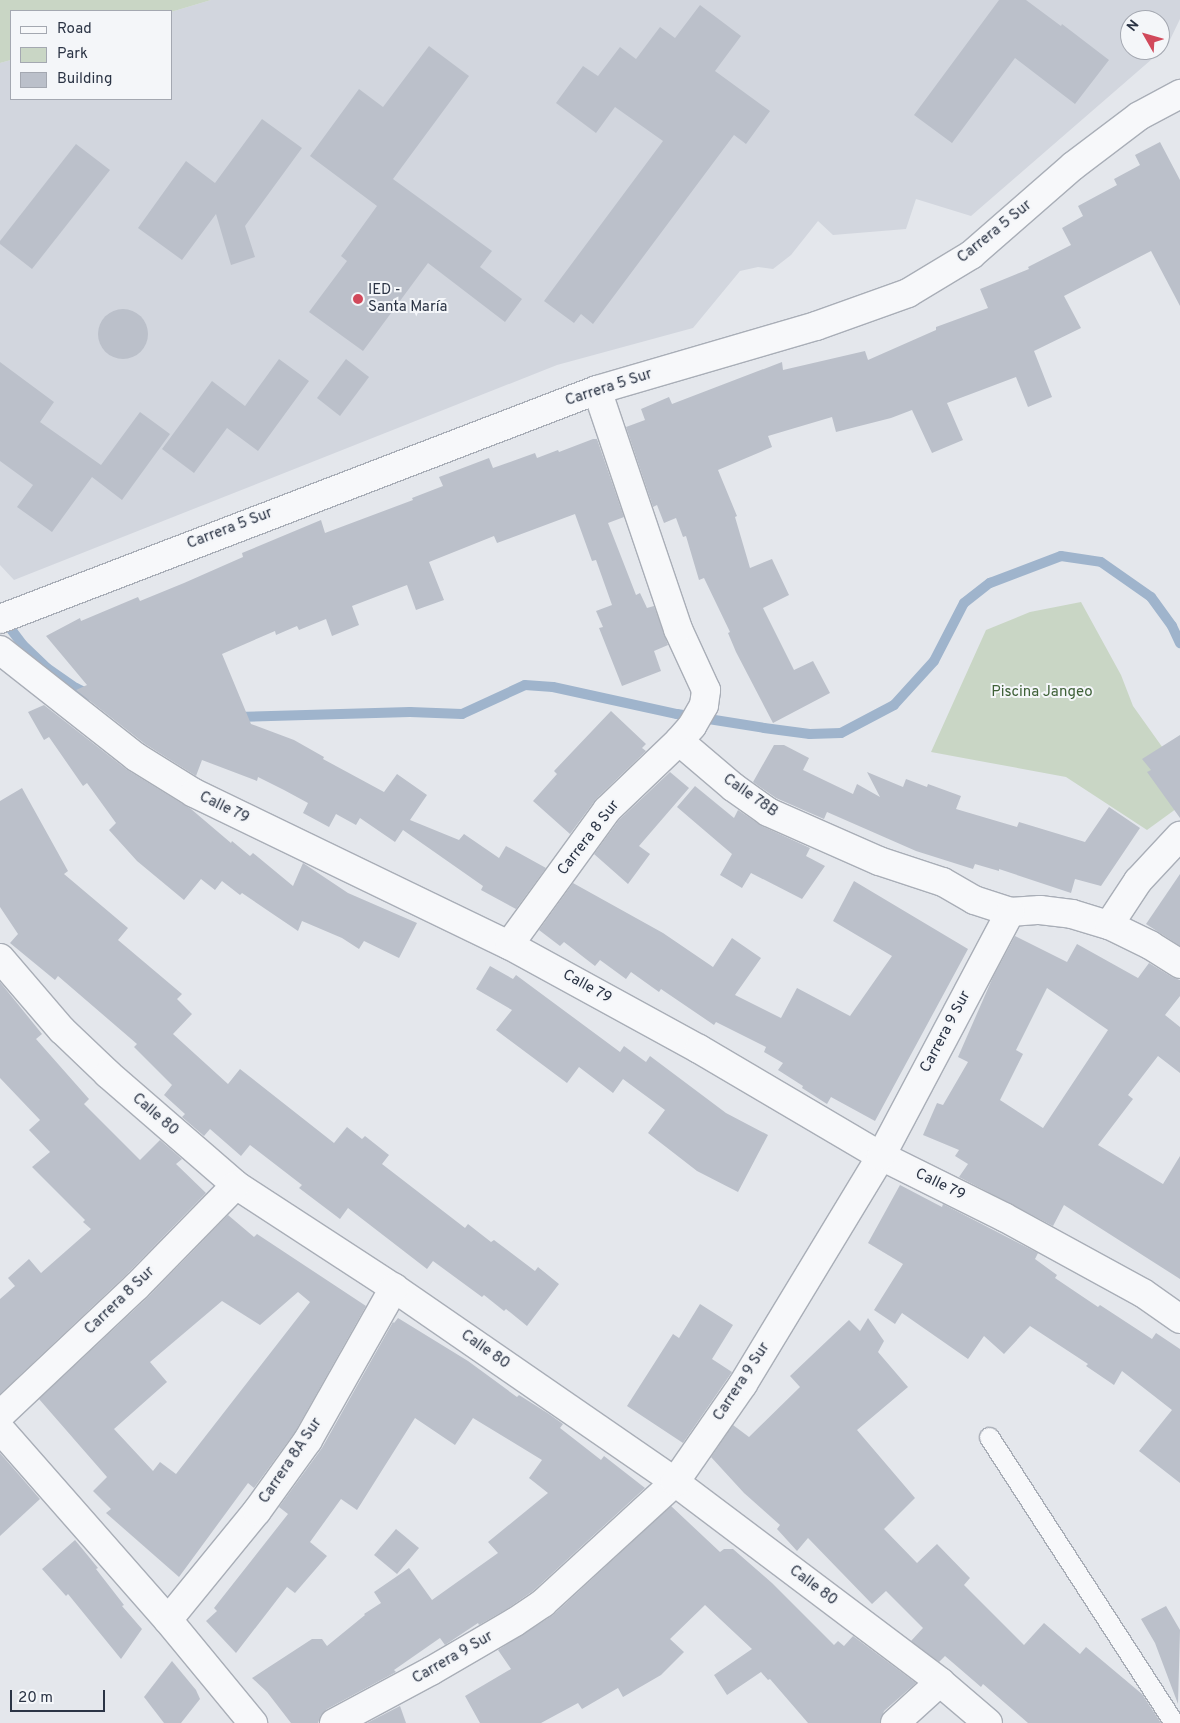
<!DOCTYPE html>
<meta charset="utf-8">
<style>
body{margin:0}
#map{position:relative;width:1180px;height:1723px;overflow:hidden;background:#e4e7ec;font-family:Overpass,sans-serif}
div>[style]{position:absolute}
.built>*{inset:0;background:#d2d6de}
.green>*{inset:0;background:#c9d6c5}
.stream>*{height:10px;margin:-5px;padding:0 5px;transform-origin:5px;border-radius:5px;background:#9fb4cc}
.building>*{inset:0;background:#bbc0ca}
.round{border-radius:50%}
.roads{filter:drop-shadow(1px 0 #a9aeb7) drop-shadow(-1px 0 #a9aeb7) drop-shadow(0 1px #a9aeb7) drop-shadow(0 -1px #a9aeb7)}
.service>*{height:19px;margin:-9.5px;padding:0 9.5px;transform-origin:9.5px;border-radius:9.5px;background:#f7f8fa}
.minor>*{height:28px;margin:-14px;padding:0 14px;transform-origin:14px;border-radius:14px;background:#f7f8fa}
.dots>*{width:14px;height:14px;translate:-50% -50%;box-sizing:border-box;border:2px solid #f4f6f9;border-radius:50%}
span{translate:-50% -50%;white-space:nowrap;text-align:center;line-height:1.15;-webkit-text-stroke:4px #f4f6f9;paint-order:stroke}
.street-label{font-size:15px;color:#2b3445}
.poi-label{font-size:15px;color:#2b3445}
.left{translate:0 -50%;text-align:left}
.park-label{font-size:15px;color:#3f6138}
.legend{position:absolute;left:10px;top:10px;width:162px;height:90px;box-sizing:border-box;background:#f4f6f9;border:1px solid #a4a8b1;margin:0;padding:6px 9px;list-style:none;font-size:15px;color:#2b3445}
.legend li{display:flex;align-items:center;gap:10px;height:25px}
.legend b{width:25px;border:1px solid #a4a8b1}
.north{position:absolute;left:1120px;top:10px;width:50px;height:50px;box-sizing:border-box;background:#f4f6f9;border:1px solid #a4a8b1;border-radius:50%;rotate:308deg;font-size:14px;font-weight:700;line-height:20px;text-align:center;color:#2b3445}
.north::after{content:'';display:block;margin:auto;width:18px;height:22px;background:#d1495b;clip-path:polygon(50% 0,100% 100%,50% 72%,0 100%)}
.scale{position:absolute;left:10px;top:1690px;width:95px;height:22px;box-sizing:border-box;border:2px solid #2b3445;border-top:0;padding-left:6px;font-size:15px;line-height:18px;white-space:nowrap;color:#2b3445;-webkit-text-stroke:4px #f4f6f9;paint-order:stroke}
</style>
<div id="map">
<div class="built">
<i style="clip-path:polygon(evenodd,211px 0,1180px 0,1180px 19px,1167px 46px,971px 216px,916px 199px,906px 229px,833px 235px,818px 221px,791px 255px,773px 269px,758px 267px,740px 271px,693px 328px,557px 365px,14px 580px,0 565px,0 63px,11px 60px,11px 99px,171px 99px,171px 12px,211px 0,1130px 20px,1160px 20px,1160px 50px,1130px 50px,1130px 20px)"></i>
</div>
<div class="green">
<i style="clip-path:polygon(0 0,211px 0,171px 12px,11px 11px,11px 60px,0 63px)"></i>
<i style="clip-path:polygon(1081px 602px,1121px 675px,1133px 706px,1180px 772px,1180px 806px,1147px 830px,1066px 777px,931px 752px,986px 630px,1030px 612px)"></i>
</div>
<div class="stream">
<i style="left:4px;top:620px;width:31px;rotate:53deg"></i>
<i style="left:23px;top:645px;width:33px;rotate:44deg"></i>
<i style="left:47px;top:668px;width:35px;rotate:35deg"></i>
<i style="left:76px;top:688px;width:16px;rotate:27deg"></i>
<i style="left:235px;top:717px;width:175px;rotate:-1.6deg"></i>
<i style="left:410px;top:712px;width:52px;rotate:2.2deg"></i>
<i style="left:462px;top:714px;width:69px;rotate:-24.7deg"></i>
<i style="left:525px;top:685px;width:28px;rotate:4deg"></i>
<i style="left:553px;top:687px;width:127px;rotate:12.3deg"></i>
<i style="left:677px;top:714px;width:88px;rotate:9.1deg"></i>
<i style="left:764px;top:728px;width:46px;rotate:7.4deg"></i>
<i style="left:810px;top:734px;width:31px;rotate:-2deg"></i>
<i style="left:841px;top:733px;width:60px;rotate:-27.8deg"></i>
<i style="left:894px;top:705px;width:59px;rotate:-47.7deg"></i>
<i style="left:934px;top:661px;width:65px;rotate:-62.7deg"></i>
<i style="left:964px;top:603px;width:33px;rotate:-38deg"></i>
<i style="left:990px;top:583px;width:76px;rotate:-20.8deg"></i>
<i style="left:1061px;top:556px;width:40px;rotate:8.5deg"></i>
<i style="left:1101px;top:562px;width:61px;rotate:35deg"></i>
<i style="left:1151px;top:597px;width:36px;rotate:54deg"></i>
<i style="left:1172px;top:626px;width:19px;rotate:65deg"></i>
</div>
<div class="building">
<i style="clip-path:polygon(999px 0,1026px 0,1061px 26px,1062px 24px,1109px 60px,1075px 104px,1015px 58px,952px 143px,914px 115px)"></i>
<i style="clip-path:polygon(700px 5px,741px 36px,715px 71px,770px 111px,746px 144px,734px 135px,593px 324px,581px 314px,574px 323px,544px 301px,663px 141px,615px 107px,596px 133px,556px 103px,583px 66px,598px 76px,620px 47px,636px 59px,660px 27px,675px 38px)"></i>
<i style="clip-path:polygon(429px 46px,469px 76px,393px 179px,492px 251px,480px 267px,522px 299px,505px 322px,428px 263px,363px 351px,309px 312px,347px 261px,341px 256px,377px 206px,310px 156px,359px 89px,383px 107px)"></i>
<i style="clip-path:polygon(262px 119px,302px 148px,245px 226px,255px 257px,231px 265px,216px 214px,182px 260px,138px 228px,186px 161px,215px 183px)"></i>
<i style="clip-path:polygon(1160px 142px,1180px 180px,1180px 306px,1151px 251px,1064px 296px,1081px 328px,1034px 351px,1052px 397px,1028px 407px,1016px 377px,947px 403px,963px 440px,932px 453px,912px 410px,891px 418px,836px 432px,832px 417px,768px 436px,772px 447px,718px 470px,737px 516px,735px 517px,750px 568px,772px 559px,789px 595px,763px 608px,794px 670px,813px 661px,830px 693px,773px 723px,736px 652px,728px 633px,730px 632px,704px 578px,699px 580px,686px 536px,683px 537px,676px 518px,664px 523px,657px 505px,653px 507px,626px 427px,645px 420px,641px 409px,669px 397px,672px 404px,782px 362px,783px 370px,865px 351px,868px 360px,936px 330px,936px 327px,988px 308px,980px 289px,1029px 269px,1028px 267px,1071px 245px,1062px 228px,1083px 216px,1078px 206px,1117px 185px,1114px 179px,1140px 165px,1135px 155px)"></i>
<i style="clip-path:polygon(76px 144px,110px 170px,32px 269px,0 244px,0 241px)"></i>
<i class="round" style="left:98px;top:309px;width:50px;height:50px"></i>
<i style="clip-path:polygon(279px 359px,309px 381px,258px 451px,227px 428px,194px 473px,162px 449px,212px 381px,245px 406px)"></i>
<i style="clip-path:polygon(346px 359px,369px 377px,340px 416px,317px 398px)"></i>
<i style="clip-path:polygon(0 362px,54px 402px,40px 422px,101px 465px,140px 412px,170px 434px,122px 500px,92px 477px,52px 532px,17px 507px,33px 485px,0 461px)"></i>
<i style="clip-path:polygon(593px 439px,597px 439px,624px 517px,608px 523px,636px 595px,640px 593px,647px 608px,654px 606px,668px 645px,654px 651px,661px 671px,622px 686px,599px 628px,603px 627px,596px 611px,612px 605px,596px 560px,592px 561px,575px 514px,497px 543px,494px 536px,429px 562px,444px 600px,416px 610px,407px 585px,352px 606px,359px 625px,332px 636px,326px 619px,299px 630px,297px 626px,276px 635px,275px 631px,222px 654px,251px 724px,294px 740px,324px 757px,323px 759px,384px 792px,397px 774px,427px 795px,410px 820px,459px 840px,464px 834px,499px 858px,506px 846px,546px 868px,516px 909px,481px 890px,483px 886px,403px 830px,395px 842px,360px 818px,356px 825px,336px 814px,329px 827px,303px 813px,308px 803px,284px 790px,258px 777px,257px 781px,202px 760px,196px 776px,145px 744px,76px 690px,87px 685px,46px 636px,80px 618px,81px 621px,138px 597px,140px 601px,184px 583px,243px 557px,242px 553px,321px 520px,325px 533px,413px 500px,412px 498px,443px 486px,439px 477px,489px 458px,493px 468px,535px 453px,537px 458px,558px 450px,559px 452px)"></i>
<i style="clip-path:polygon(44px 705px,126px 769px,191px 809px,231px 843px,232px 841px,250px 856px,253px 853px,293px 886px,303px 863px,348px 893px,417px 923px,399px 958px,364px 941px,359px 949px,342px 938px,302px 921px,298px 931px,242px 893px,240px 895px,222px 881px,215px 890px,201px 879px,184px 900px,137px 861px,109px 830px,116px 823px,87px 783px,83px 786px,49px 737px,44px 740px,28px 712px)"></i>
<i style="clip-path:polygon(611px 711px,646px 744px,642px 748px,646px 751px,596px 799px,570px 834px,533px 801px,557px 774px,554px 771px)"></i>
<i style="clip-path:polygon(1180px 735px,1180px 818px,1147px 772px,1151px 770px,1142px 759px)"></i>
<i style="clip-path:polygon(774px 745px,784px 745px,809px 758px,803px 770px,853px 794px,857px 784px,880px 797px,867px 772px,903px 787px,906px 779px,927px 787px,928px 784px,961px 796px,956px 809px,1017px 827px,1019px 822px,1085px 842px,1109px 807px,1140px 828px,1101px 886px,1075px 879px,1071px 893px,999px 869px,999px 871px,975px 864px,973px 869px,916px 851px,827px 812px,824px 819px,776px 798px,753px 782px)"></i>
<i style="clip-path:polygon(670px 772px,689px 788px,639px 846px,650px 854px,628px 884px,594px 854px,619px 820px)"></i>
<i style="clip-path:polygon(695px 786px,734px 818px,738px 810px,762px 826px,810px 848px,806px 856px,825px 866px,802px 899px,751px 873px,742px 888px,720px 875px,732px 854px,677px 807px)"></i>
<i style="clip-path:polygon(22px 788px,68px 871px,64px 874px,128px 928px,118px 940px,182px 994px,177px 999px,192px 1014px,173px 1034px,228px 1084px,240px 1069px,334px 1143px,347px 1127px,362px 1139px,365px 1136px,389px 1155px,382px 1164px,465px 1228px,468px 1224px,491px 1242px,494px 1240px,535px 1271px,538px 1267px,559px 1284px,527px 1326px,506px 1309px,504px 1311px,484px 1295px,482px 1297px,433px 1261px,427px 1269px,348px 1208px,340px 1219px,299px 1188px,302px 1185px,250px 1145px,241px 1156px,210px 1129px,204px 1136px,182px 1117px,185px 1114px,164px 1095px,172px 1085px,134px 1047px,137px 1044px,58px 976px,55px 980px,10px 943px,18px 934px,0 907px,0 801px)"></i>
<i style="clip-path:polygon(1180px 874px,1180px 946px,1146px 924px)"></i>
<i style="clip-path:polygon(854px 881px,968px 949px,875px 1121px,831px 1097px,827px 1104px,802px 1088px,803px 1086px,778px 1070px,783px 1063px,764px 1052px,766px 1047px,716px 1022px,714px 1025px,661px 989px,659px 992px,631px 972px,626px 979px,600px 960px,595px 966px,564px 942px,560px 946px,539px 930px,573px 883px,663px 933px,713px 967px,732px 938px,761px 958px,735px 995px,781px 1018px,797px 988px,850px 1016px,892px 956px,833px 921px)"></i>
<i style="clip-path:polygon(evenodd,1015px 936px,1067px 962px,1077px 944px,1138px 978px,1149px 963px,1172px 977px,1180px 980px,1180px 996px,1165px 1015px,1180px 1027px,1180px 1073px,1158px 1056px,1128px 1095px,1133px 1099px,1098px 1145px,1163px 1184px,1180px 1156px,1180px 1279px,1064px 1205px,1053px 1226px,959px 1177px,968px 1164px,955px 1156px,959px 1150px,923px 1135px,937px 1103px,943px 1105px,968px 1062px,958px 1057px,993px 977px,1015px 936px,1047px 988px,1108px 1030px,1043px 1128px,1000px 1100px,1023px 1054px,1016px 1050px,1047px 988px)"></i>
<i style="clip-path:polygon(490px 966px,513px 979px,516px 975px,620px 1052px,624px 1046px,646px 1062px,650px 1056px,726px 1113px,768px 1135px,738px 1192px,697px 1171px,648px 1133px,665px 1110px,623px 1079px,613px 1093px,579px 1067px,567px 1083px,496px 1030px,512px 1010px,476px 989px)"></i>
<i style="clip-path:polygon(0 982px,42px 1034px,36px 1039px,89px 1099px,84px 1104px,140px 1160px,160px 1140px,182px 1159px,176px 1164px,206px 1193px,126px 1275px,0 1394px,0 1299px,15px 1286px,8px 1278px,29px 1259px,41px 1273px,91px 1229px,83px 1222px,85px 1220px,32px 1167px,50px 1152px,29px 1130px,40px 1120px,0 1078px)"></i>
<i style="clip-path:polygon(900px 1185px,942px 1207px,943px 1204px,1038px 1253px,1035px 1259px,1057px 1275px,1055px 1278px,1098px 1307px,1100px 1305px,1152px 1339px,1156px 1333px,1180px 1349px,1180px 1483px,1139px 1451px,1172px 1410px,1122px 1371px,1114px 1385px,1086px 1366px,1088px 1364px,1030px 1326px,1004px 1354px,984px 1336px,968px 1359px,902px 1313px,895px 1324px,874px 1310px,903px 1264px,868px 1243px)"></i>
<i style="clip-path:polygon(evenodd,228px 1215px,254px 1237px,257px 1234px,366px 1306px,295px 1432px,254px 1488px,248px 1483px,179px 1577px,106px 1513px,111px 1509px,93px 1491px,107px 1477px,39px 1399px,148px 1297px,228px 1215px,298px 1292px,310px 1302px,176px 1474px,160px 1462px,153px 1471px,114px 1429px,167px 1382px,150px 1362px,222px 1301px,260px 1325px,298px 1292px)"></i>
<i style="clip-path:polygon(700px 1304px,733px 1325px,712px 1359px,732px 1372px,683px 1443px,627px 1406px,673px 1334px,679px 1338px)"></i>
<i style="clip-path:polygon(398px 1318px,468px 1361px,517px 1397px,519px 1395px,549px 1414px,563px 1424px,560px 1428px,601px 1460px,604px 1456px,645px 1488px,533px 1591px,507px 1609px,479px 1625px,478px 1623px,445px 1645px,440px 1638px,394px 1670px,396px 1672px,327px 1709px,321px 1715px,318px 1723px,291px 1723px,267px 1692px,252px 1678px,312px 1639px,322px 1639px,327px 1646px,365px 1615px,364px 1614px,381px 1603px,374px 1592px,409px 1568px,432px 1600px,498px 1553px,488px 1542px,548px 1493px,529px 1478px,542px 1460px,473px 1418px,455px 1445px,415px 1418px,357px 1510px,341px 1499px,310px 1542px,327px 1556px,295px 1593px,287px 1587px,236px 1653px,206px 1621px,217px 1611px,214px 1608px,288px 1514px,279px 1507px,322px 1448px,393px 1322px,394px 1323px)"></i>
<i style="clip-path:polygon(868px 1318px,884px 1341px,878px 1352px,908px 1387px,857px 1430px,915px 1498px,884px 1529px,917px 1563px,937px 1544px,970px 1578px,964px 1585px,1024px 1645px,1044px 1623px,1080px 1654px,1086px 1647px,1142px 1694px,1161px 1723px,1028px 1723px,983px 1684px,981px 1687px,945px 1656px,939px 1662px,911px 1641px,923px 1628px,886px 1591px,872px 1604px,808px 1538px,797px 1551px,777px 1529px,780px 1525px,744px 1493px,711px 1457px,733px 1425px,749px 1437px,800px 1387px,790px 1376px,849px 1320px,860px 1331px)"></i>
<i style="clip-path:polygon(0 1453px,40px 1499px,0 1536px)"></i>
<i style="clip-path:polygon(671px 1506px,720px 1552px,724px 1549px,733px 1549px,772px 1583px,834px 1645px,838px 1641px,844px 1646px,853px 1636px,916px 1683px,884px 1711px,880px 1723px,808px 1723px,770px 1679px,768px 1680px,761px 1672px,727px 1695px,714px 1675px,752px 1649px,705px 1605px,670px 1639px,684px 1652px,661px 1675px,623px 1697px,618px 1688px,582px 1709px,578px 1703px,541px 1723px,480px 1723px,465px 1696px,511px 1669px,498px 1650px,553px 1615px)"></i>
<i style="clip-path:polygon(396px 1529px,419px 1548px,397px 1574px,374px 1555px)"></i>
<i style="clip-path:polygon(75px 1540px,98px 1568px,96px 1569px,124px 1605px,122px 1606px,142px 1629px,121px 1659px,68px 1594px,66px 1596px,42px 1569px)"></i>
<i style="clip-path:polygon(1166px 1606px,1180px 1630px,1178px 1704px,1155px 1643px,1141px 1619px)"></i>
<i style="clip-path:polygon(172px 1661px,196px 1690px,200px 1699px,181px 1723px,164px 1723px,144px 1697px)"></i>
<i style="clip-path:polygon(400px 1706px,406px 1723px,367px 1723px)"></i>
</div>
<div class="roads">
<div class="service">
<i style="left:989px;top:1437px;width:341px;rotate:57.1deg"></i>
</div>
<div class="minor">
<i style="left:0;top:619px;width:639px;rotate:-20.99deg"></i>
<i style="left:597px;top:390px;width:228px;rotate:-16.3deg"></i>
<i style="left:816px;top:326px;width:98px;rotate:-19.7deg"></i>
<i style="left:908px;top:293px;width:74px;rotate:-31.1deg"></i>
<i style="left:971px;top:255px;width:135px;rotate:-41.1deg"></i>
<i style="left:1073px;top:166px;width:83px;rotate:-37.1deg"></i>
<i style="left:1139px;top:116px;width:47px;rotate:-28.2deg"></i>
<i style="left:0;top:650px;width:173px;rotate:38.2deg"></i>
<i style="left:136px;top:757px;width:68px;rotate:31.8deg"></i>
<i style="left:194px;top:793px;width:350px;rotate:25.8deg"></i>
<i style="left:509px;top:945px;width:217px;rotate:28.7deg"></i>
<i style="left:699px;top:1049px;width:211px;rotate:30.5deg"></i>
<i style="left:881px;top:1156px;width:137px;rotate:26.4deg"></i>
<i style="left:1004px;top:1217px;width:158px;rotate:28.7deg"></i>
<i style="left:1143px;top:1293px;width:45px;rotate:35.1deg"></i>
<i style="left:679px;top:741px;width:71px;rotate:40.4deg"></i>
<i style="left:733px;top:787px;width:43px;rotate:35.5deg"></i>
<i style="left:768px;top:812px;width:121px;rotate:23.8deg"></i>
<i style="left:879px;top:861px;width:67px;rotate:18.2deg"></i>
<i style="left:943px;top:882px;width:36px;rotate:30deg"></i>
<i style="left:974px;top:900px;width:38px;rotate:18deg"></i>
<i style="left:1010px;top:912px;width:30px;rotate:-4deg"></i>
<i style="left:1040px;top:910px;width:32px;rotate:7deg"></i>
<i style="left:1072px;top:914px;width:39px;rotate:17deg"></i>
<i style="left:1109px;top:925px;width:46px;rotate:26deg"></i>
<i style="left:1150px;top:945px;width:36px;rotate:32deg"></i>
<i style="left:1109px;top:925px;width:53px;rotate:-56.6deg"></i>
<i style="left:1138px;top:881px;width:62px;rotate:-47deg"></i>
<i style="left:509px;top:945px;width:167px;rotate:-54deg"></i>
<i style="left:607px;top:810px;width:100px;rotate:-43.8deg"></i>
<i style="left:679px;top:741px;width:20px;rotate:-49deg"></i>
<i style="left:692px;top:726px;width:24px;rotate:-60deg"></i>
<i style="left:704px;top:705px;width:15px;rotate:-82deg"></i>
<i style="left:706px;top:690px;width:67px;rotate:-114.7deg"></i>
<i style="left:678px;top:629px;width:252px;rotate:-108.7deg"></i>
<i style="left:0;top:958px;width:95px;rotate:49.3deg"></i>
<i style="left:62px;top:1030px;width:64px;rotate:43.7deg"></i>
<i style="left:108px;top:1074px;width:169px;rotate:40.9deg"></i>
<i style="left:236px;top:1185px;width:189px;rotate:33.1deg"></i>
<i style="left:394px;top:1288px;width:341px;rotate:34.6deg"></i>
<i style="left:675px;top:1482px;width:332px;rotate:37deg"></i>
<i style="left:940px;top:1682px;width:63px;rotate:40.5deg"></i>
<i style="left:0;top:1415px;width:188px;rotate:-43.3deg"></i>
<i style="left:137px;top:1286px;width:141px;rotate:-45.6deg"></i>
<i style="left:0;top:1429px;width:254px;rotate:48.7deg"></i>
<i style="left:168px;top:1620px;width:134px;rotate:50.5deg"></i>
<i style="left:168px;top:1620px;width:141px;rotate:-50.8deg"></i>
<i style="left:257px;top:1511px;width:87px;rotate:-54.3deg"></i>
<i style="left:308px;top:1440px;width:175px;rotate:-60.5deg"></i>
<i style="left:334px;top:1723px;width:110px;rotate:-28.2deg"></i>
<i style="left:431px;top:1671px;width:97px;rotate:-30.3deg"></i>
<i style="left:515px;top:1622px;width:34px;rotate:-34deg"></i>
<i style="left:543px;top:1603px;width:179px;rotate:-42.5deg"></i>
<i style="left:675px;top:1482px;width:119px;rotate:-55.2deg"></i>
<i style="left:743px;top:1384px;width:267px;rotate:-58.8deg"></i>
<i style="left:881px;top:1156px;width:276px;rotate:-62.1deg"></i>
<i style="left:895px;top:1723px;width:61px;rotate:-42.3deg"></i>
</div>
</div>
<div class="dots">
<i style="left:358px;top:299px;background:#d1495b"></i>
</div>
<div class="street-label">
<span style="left:995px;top:232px;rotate:-39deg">Carrera 5 Sur</span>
<span style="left:609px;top:388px;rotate:-18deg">Carrera 5 Sur</span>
<span style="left:230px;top:529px;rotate:-21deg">Carrera 5 Sur</span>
<span style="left:750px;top:796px;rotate:35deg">Calle 78B</span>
<span style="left:224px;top:808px;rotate:26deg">Calle 79</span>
<span style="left:589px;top:838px;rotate:-52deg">Carrera 8 Sur</span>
<span style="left:587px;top:987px;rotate:29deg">Calle 79</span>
<span style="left:946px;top:1032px;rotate:-62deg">Carrera 9 Sur</span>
<span style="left:155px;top:1115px;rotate:41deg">Calle 80</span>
<span style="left:940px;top:1185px;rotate:26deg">Calle 79</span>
<span style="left:120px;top:1301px;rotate:-44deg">Carrera 8 Sur</span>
<span style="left:485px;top:1350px;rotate:35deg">Calle 80</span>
<span style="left:742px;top:1382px;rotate:-57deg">Carrera 9 Sur</span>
<span style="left:291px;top:1461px;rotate:-56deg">Carrera 8A Sur</span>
<span style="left:813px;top:1586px;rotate:37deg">Calle 80</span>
<span style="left:453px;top:1658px;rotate:-30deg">Carrera 9 Sur</span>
</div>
<div class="poi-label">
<span class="left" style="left:368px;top:299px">IED -<br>Santa María</span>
</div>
<div class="park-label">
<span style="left:1042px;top:693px">Piscina Jangeo</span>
</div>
<ul class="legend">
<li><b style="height:6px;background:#f7f8fa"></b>Road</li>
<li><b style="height:14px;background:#c9d6c5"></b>Park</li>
<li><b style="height:14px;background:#bbc0ca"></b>Building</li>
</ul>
<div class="north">N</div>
<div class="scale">20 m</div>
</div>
